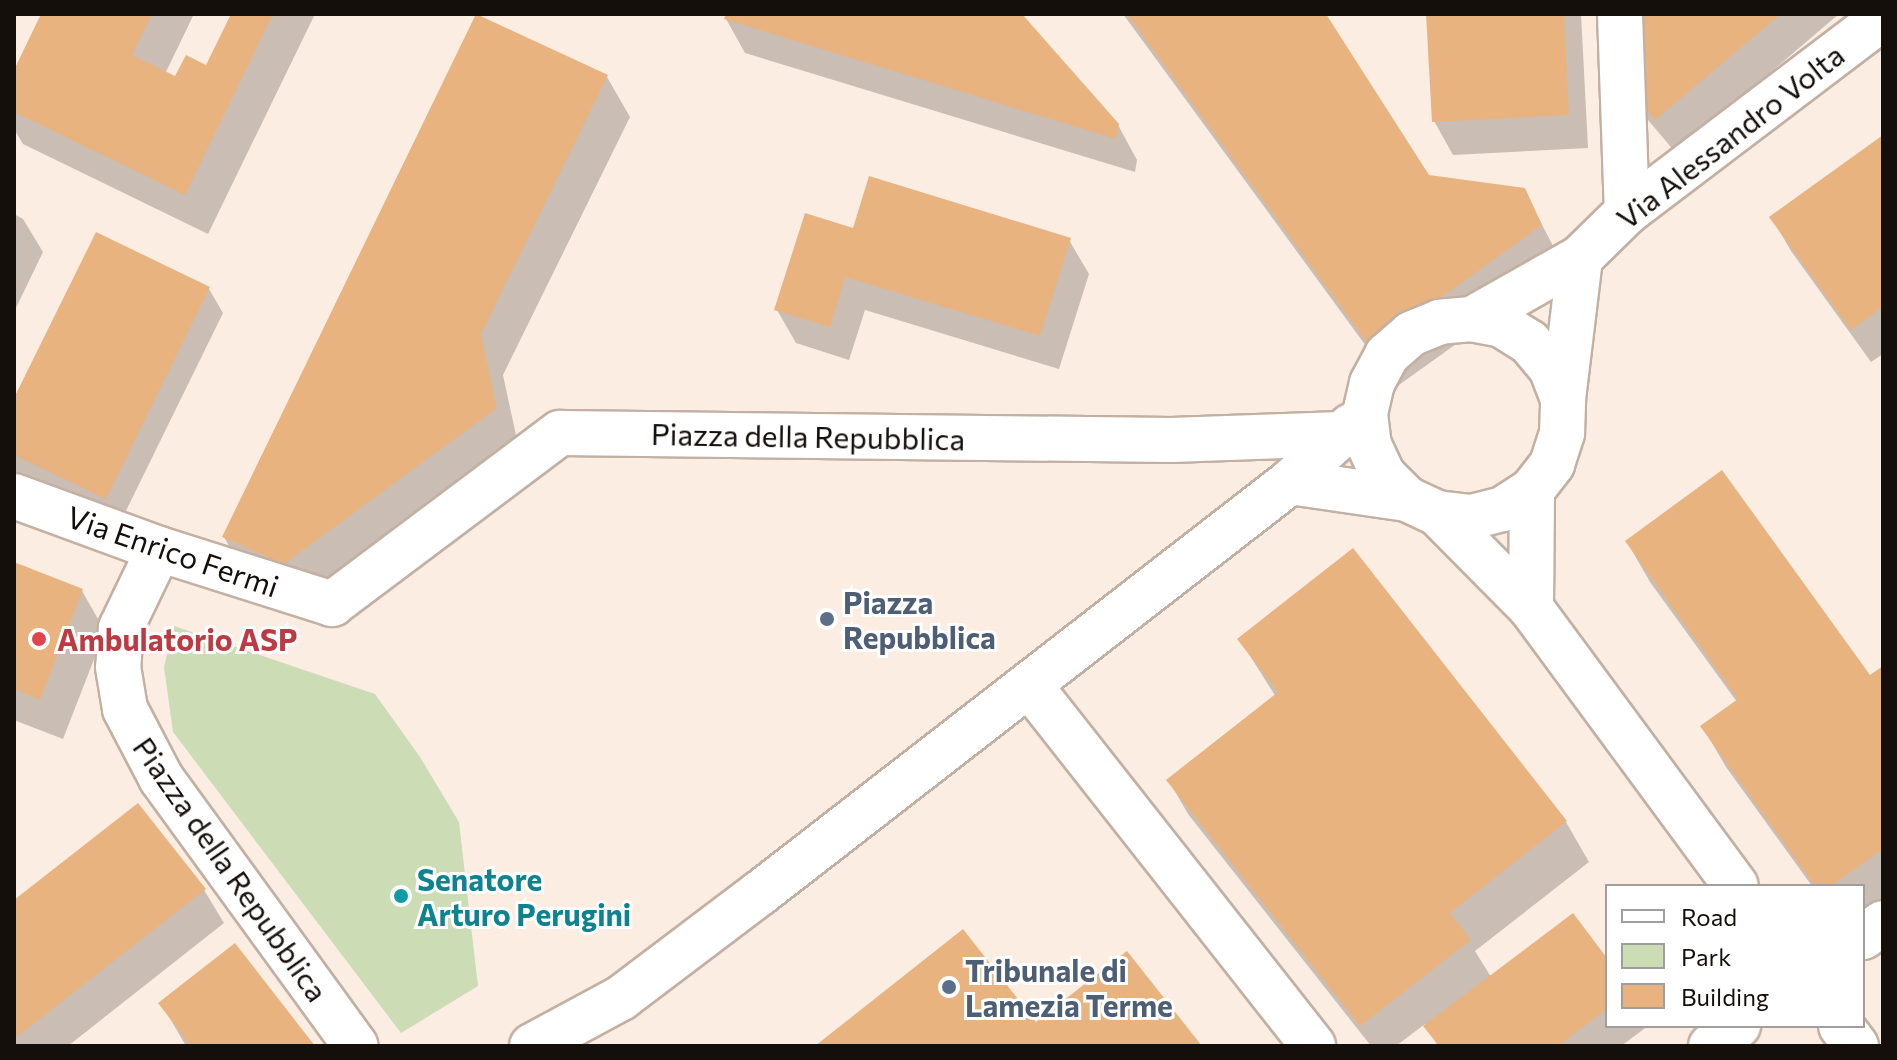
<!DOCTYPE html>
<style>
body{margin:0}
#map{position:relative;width:1897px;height:1060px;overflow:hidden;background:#fcede2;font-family:Commissioner,sans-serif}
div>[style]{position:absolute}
.green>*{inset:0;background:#ccddb5}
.shadow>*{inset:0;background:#0003}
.building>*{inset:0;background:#e9b380}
.roads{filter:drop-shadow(2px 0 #c2b1a3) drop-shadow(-2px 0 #c2b1a3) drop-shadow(0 2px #c2b1a3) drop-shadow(0 -2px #c2b1a3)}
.street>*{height:44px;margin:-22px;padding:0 22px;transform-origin:22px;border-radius:22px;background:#fff}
.dots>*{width:22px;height:22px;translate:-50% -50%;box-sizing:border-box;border:4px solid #fff;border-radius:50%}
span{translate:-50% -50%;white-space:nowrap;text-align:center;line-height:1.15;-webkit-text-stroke:6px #fff;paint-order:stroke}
.street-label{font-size:30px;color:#150f0b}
.service-label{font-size:30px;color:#4e5e75;font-weight:700}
.left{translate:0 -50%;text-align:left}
.health-label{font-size:30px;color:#be3a42;font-weight:700}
.culture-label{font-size:30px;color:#0d838f;font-weight:700}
.frame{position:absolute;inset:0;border:16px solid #150f0b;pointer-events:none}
.legend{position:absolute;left:1605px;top:884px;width:260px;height:144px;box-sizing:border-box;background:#fff;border:2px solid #a19f9d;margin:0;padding:10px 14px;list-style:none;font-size:24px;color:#150f0b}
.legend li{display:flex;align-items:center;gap:16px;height:40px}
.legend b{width:40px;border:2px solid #a19f9d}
</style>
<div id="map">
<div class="green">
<i style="clip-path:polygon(174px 626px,375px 694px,420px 757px,459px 822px,478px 986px,401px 1033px,173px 732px,164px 667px)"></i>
</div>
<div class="shadow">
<i style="clip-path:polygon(44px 14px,194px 14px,165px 74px,176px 79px,207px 68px,233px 14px,315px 14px,208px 234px,23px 144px,14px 129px,14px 75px)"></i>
<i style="clip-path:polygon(728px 14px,1020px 14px,1118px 125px,1137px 160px,1135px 172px,745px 53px,726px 19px)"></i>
<i style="clip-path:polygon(1123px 14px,1324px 14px,1428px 177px,1524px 190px,1564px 267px,1396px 387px)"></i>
<i style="clip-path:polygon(1428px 14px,1581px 14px,1588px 148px,1453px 155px,1434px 121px)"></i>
<i style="clip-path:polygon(1632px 14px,1839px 14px,1676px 153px,1648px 120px,1628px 85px)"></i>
<i style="clip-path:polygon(478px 15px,607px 77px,630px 117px,503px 375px,519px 449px,308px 604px,247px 578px,224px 537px)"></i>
<i style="clip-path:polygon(1883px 138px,1883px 354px,1871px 362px,1791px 251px,1772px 218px)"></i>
<i style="clip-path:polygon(14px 214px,23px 219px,43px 252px,14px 312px)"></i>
<i style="clip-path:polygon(854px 230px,1069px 240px,1089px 274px,1059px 369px,865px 310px,849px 360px,796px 343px,777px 310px)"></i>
<i style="clip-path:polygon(209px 289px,223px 313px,120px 523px,14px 471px,14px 402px)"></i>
<i style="clip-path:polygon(1627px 542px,1870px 678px,1883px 669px,1883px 905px,1863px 920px,1863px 886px,1812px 886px,1726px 767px,1702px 726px,1737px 702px,1650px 582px)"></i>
<i style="clip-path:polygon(14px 564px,82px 591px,105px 631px,63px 739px,14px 720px)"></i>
<i style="clip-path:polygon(1240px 640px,1566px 822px,1589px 862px,1475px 951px,1491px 977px,1607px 962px,1607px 1026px,1648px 1026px,1621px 1046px,1438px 1046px,1425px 1024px,1396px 1046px,1371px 1046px,1188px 814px,1169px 781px,1276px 697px)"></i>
<i style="clip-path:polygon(204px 890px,224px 923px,68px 1046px,14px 1046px,14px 903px)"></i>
<i style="clip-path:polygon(161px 1003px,312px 1046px,186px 1046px)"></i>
</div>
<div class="building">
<i style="clip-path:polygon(41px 14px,152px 14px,132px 55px,175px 76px,186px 55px,206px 65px,231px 14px,273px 14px,185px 195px,14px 112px,14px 70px)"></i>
<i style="clip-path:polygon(476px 14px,608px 75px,481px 334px,497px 408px,284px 564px,222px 537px)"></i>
<i style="clip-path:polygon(726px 14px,1022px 14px,1119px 124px,1116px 139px,724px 19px)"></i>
<i style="clip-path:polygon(1127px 14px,1326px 14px,1429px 175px,1525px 188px,1542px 225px,1371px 348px)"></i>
<i style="clip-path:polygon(1426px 14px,1564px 14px,1569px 115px,1432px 122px)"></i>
<i style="clip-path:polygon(1630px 14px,1781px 14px,1655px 120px,1626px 86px)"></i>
<i style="clip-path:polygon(1883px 135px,1883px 307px,1851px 330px,1769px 217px)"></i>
<i style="clip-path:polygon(869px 176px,1071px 238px,1040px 336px,845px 277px,830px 327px,774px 310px,805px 213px,853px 228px)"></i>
<i style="clip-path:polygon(96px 232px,210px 287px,106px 499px,14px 455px,14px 398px)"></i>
<i style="clip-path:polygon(1722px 470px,1870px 675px,1883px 666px,1883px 849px,1831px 886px,1815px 886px,1700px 726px,1738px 699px,1625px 541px)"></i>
<i style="clip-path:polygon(1353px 548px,1567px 821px,1450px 913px,1471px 940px,1360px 1026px,1166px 780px,1278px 692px,1237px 639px)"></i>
<i style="clip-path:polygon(14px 562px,83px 589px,40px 700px,14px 689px)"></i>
<i style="clip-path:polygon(138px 803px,206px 889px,14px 1039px,14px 900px)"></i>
<i style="clip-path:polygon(1573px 913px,1607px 958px,1607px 1009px,1558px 1046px,1439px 1046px,1423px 1026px)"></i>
<i style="clip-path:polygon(963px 929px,1036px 1022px,1127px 951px,1202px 1046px,815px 1046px)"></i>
<i style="clip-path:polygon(235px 943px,315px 1046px,191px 1046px,158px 1003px)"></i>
</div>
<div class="roads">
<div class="street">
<i style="left:1620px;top:14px;width:198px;rotate:88deg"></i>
<i style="left:1472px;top:319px;width:124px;rotate:-29.5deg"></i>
<i style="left:1580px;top:258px;width:66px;rotate:-44.4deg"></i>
<i style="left:1627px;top:212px;width:321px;rotate:-37.2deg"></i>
<i style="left:1563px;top:399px;width:142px;rotate:-83.1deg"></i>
<i style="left:1290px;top:482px;width:118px;rotate:8.3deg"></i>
<i style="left:14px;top:496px;width:154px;rotate:20.1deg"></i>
<i style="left:159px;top:549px;width:182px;rotate:17.6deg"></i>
<i style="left:332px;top:604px;width:285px;rotate:-36.9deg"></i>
<i style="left:560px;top:433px;width:611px;rotate:0.66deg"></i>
<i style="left:1171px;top:440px;width:170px;rotate:-2deg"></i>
<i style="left:1437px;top:513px;width:34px;rotate:7deg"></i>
<i style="left:1471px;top:517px;width:33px;rotate:-14deg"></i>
<i style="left:1503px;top:509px;width:35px;rotate:-33deg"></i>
<i style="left:1532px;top:490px;width:33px;rotate:-52deg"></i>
<i style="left:1552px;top:464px;width:33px;rotate:-72deg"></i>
<i style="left:1562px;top:433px;width:34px;rotate:-88deg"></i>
<i style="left:1563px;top:399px;width:33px;rotate:-111deg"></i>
<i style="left:1551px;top:368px;width:34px;rotate:-130deg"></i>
<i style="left:1529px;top:342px;width:32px;rotate:-148deg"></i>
<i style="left:1502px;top:325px;width:31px;rotate:-169deg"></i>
<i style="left:1472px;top:319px;width:32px;rotate:175deg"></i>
<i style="left:1440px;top:322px;width:31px;rotate:158deg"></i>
<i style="left:1411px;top:334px;width:32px;rotate:139deg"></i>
<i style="left:1387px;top:355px;width:32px;rotate:118deg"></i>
<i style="left:1372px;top:383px;width:32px;rotate:103deg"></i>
<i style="left:1365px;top:414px;width:31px;rotate:83deg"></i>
<i style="left:1369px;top:445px;width:33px;rotate:65deg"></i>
<i style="left:1383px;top:475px;width:34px;rotate:45deg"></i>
<i style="left:1407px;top:499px;width:33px;rotate:25deg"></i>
<i style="left:1437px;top:513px;width:134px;rotate:45.3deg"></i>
<i style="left:1531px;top:608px;width:345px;rotate:53.6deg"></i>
<i style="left:159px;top:549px;width:88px;rotate:115.7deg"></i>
<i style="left:121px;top:628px;width:39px;rotate:94deg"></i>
<i style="left:118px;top:667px;width:43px;rotate:80.5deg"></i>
<i style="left:125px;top:709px;width:78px;rotate:62.4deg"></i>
<i style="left:161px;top:778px;width:331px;rotate:54deg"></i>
<i style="left:1531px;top:608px;width:118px;rotate:-89.5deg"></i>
<i style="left:1030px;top:686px;width:458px;rotate:51.8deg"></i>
<i style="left:1863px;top:937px;width:24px;rotate:-35deg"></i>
<i style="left:1841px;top:1026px;width:25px;rotate:53deg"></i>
<i style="left:532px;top:1046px;width:101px;rotate:-28.3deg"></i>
<i style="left:621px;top:998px;width:174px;rotate:-37.1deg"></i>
<i style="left:760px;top:893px;width:671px;rotate:-37.79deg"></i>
<i style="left:1290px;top:482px;width:83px;rotate:-42.6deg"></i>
<i style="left:1711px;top:1046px;width:34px;rotate:-37deg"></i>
</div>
</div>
<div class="dots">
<i style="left:827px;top:619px;background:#5c6f8a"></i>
<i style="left:39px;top:639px;background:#e0444e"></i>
<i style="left:401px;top:896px;background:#0f9aa8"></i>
<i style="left:949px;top:987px;background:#5c6f8a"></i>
</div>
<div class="street-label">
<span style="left:1730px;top:136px;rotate:-38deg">Via Alessandro Volta</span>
<span style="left:808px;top:436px;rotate:1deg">Piazza della Repubblica</span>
<span style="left:173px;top:551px;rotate:19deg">Via Enrico Fermi</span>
<span style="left:231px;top:869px;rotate:55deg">Piazza della Repubblica</span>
</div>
<div class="service-label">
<span class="left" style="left:843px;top:619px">Piazza<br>Repubblica</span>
<span class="left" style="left:965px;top:987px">Tribunale di<br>Lamezia Terme</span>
</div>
<div class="health-label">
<span class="left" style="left:57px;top:639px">Ambulatorio ASP</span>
</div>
<div class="culture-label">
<span class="left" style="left:417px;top:896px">Senatore<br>Arturo Perugini</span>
</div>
<div class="frame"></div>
<ul class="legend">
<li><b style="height:10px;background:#fff"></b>Road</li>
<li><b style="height:22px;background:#ccddb5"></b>Park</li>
<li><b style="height:22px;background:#e9b380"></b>Building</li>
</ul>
</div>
